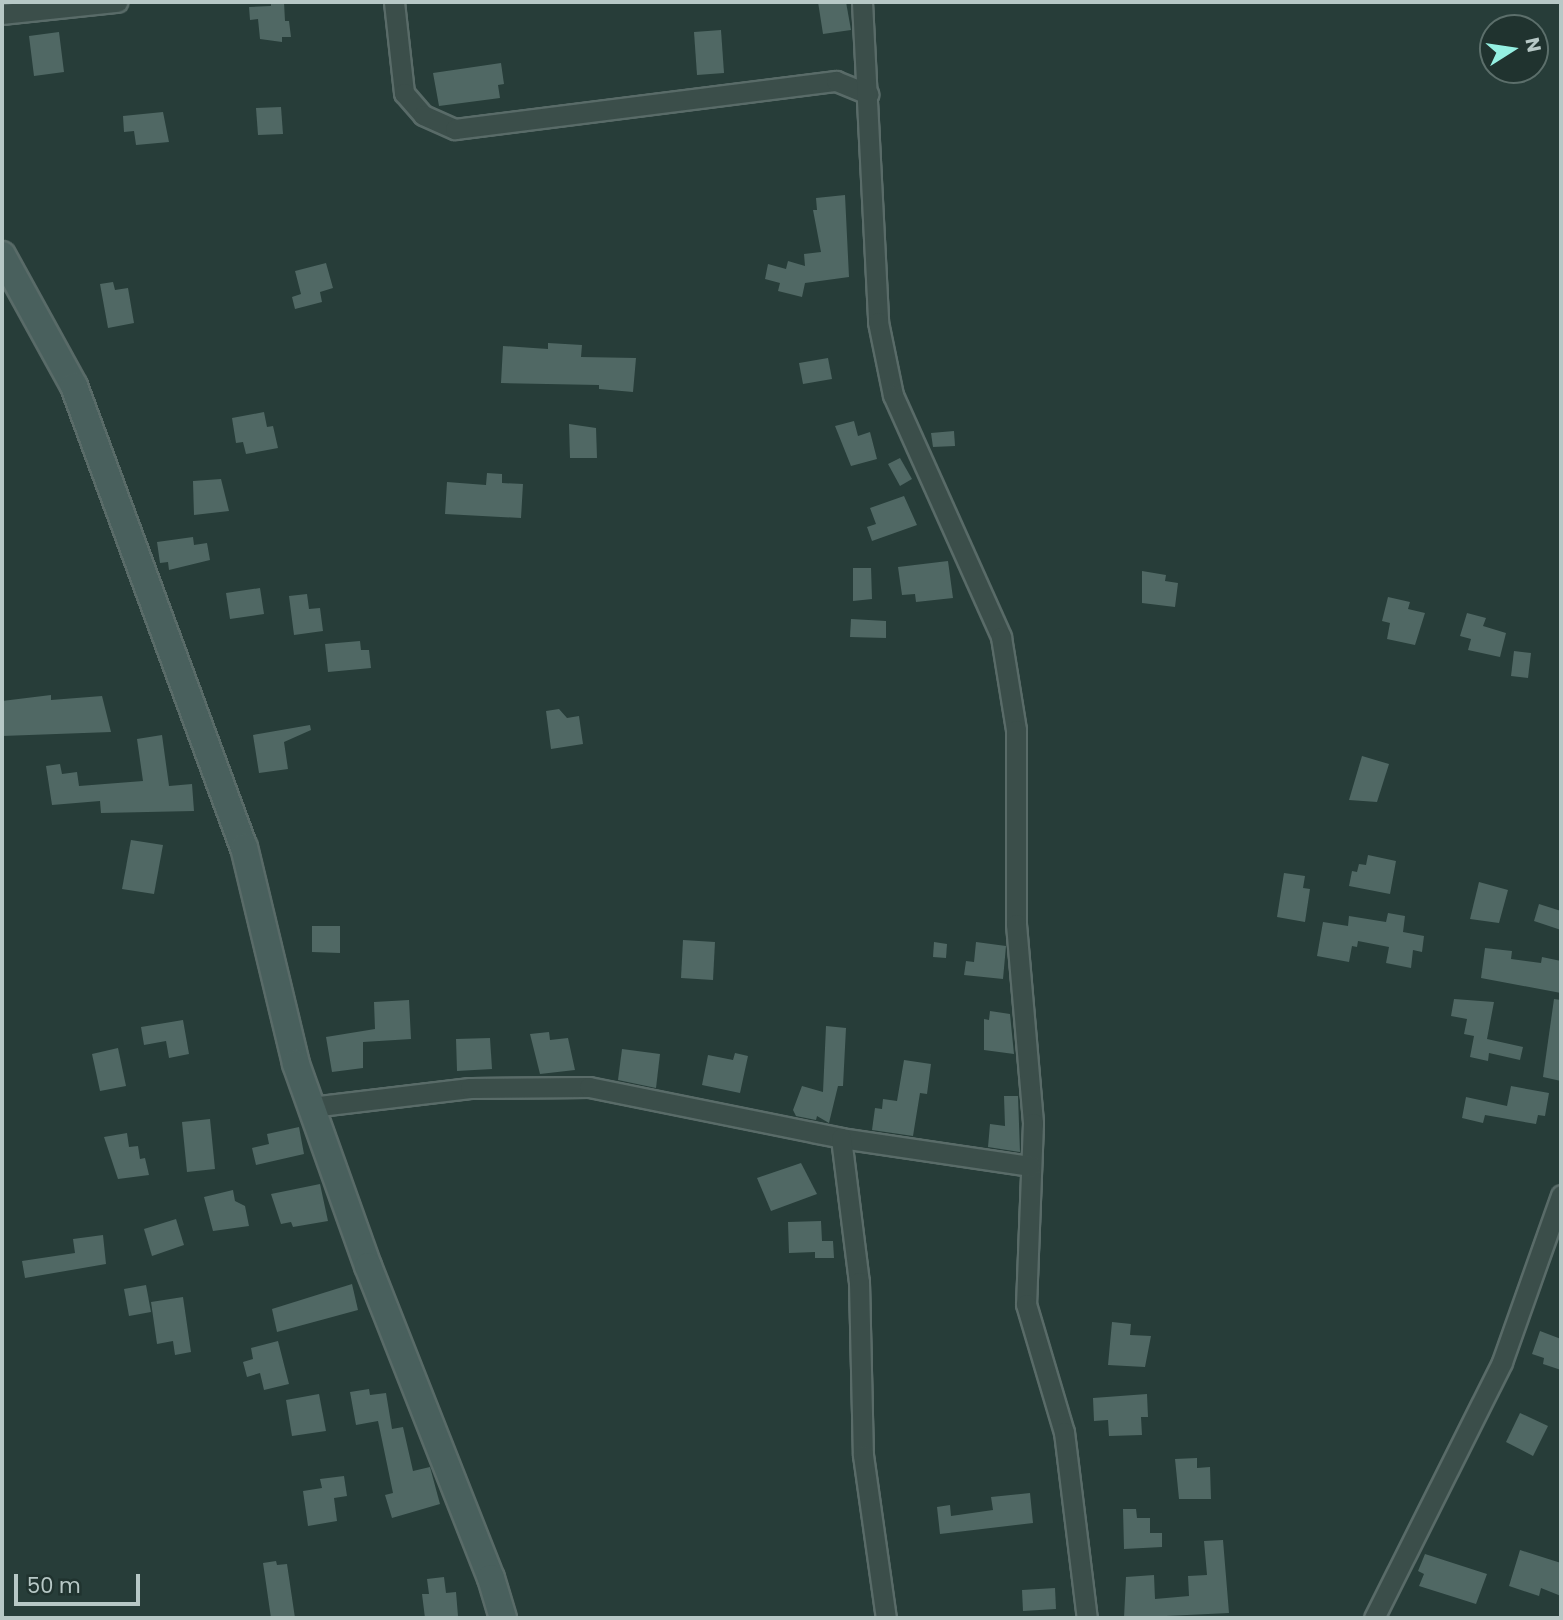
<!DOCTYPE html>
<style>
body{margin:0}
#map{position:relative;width:1563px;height:1620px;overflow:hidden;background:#273d39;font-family:Poppins,sans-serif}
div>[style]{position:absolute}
.building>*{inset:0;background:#506864}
.roads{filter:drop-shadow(2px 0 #596b68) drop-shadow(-2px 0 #596b68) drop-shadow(0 2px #596b68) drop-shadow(0 -2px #596b68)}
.street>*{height:19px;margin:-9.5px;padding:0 9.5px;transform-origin:9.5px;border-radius:9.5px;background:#3b4e4a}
.secondary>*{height:26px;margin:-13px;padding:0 13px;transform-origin:13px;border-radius:13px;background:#49605d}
span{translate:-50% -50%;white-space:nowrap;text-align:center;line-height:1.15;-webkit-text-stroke:5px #20332f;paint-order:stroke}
.frame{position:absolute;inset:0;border:4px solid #b7c8c6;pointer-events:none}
.north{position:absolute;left:1479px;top:14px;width:70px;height:70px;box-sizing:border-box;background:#20332f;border:2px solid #5c6f6b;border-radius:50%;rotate:78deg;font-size:19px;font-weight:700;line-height:28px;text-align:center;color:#b7c8c6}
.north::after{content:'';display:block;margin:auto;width:24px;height:32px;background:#95f0e2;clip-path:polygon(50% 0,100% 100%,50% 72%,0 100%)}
.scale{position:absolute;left:14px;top:1574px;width:126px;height:32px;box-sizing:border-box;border:4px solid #b7c8c6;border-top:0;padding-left:9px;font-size:21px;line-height:24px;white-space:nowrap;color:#b7c8c6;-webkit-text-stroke:5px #20332f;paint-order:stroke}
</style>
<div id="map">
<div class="building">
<i style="clip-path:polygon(271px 2px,284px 2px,285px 21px,289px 21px,291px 37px,282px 37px,282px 42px,260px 39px,258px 19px,250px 20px,249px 7px,271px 6px)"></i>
<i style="clip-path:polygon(818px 2px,846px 2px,851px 30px,823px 34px)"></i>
<i style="clip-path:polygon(721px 30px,724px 73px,697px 75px,694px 32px)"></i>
<i style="clip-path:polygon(59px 32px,64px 72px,34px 76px,29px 36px)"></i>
<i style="clip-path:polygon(501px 63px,504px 84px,498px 85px,500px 98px,439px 106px,433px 73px)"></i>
<i style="clip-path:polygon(281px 107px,283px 134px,258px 135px,256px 108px)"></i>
<i style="clip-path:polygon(163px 112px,169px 142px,136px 145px,134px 131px,124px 132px,123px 116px)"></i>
<i style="clip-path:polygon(845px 195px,849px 277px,805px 283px,802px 297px,778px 291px,780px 283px,765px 279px,768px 264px,786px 269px,788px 261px,805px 266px,804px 254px,821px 252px,813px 210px,817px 210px,816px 198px)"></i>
<i style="clip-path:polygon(326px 263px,333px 288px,320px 292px,322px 302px,295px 309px,292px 297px,301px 294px,295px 271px)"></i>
<i style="clip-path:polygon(113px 282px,115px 290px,128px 288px,134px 323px,108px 328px,100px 284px)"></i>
<i style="clip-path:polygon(548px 343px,582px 345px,581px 357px,636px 358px,633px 392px,599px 389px,599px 385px,501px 383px,503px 346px,548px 349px)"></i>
<i style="clip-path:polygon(828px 358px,832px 379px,803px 384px,799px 363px)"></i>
<i style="clip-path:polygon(264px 412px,267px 427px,273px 426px,278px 448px,246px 454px,243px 442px,236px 443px,232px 418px)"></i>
<i style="clip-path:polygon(854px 421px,858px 436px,870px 432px,877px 459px,851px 466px,835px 426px)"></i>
<i style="clip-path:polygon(569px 424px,596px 428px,597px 458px,570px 458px)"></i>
<i style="clip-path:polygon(954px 431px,955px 446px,933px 447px,931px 433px)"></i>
<i style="clip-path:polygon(900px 458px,912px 479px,900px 486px,888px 464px)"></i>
<i style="clip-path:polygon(487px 473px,502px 474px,502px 483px,523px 484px,521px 518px,445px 514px,447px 482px,486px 485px)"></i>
<i style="clip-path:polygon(221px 479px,229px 511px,194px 515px,193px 481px)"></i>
<i style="clip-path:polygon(904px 496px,917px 525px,872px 541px,867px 527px,876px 524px,870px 508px)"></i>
<i style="clip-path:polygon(193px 537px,194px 545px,207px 543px,210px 560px,169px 570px,168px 562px,160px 563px,157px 542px)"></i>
<i style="clip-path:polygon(948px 561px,953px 598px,916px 602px,915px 594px,902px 595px,898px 567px)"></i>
<i style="clip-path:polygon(853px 568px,871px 568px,872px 599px,853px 601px)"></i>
<i style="clip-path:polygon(1142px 571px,1166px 575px,1165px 581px,1178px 583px,1175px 607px,1142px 603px)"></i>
<i style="clip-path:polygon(260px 588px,264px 614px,230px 619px,226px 593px)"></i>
<i style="clip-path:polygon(307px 594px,309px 609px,320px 608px,323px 631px,294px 635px,289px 596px)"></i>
<i style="clip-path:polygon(1388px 597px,1410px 602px,1408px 609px,1425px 613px,1415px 645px,1387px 639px,1390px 623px,1382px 621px)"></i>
<i style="clip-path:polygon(1467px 613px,1486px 618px,1483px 626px,1506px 633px,1500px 657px,1468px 650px,1471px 639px,1460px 636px)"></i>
<i style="clip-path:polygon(851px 619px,886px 621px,886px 638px,850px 637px)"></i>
<i style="clip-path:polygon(360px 641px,361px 650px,369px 650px,371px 668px,328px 672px,325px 644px)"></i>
<i style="clip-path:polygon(1514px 651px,1531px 653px,1528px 678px,1511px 676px)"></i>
<i style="clip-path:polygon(51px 695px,51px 700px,102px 696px,111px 732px,2px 736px,2px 701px)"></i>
<i style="clip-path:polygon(559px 709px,567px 718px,579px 716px,583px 744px,551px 749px,546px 711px)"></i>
<i style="clip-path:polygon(310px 725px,311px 730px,284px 742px,288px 769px,259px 773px,253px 735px)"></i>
<i style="clip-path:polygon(162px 735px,169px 786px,192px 784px,194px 811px,101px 813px,100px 801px,52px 805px,46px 766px,60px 764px,62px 774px,77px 772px,79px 786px,143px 781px,137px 739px)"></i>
<i style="clip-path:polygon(1362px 756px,1389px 764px,1377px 802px,1349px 800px)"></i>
<i style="clip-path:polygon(131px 840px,163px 845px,154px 894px,122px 889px)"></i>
<i style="clip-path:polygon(1368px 855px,1396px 861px,1390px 894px,1349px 886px,1352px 871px,1357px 872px,1359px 864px,1366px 865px)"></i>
<i style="clip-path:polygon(1284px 873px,1305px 876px,1303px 888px,1310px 889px,1305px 922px,1277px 917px)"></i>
<i style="clip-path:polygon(1479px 882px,1508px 890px,1499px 923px,1470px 919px)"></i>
<i style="clip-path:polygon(1539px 904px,1561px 911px,1561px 930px,1534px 921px)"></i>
<i style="clip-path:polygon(1388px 913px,1405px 916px,1403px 932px,1424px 936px,1422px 952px,1413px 950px,1411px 968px,1386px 963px,1389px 947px,1358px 941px,1357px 947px,1352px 946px,1349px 962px,1317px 956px,1323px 922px,1348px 926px,1349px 916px,1386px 922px)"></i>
<i style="clip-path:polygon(312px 926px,340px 926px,340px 953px,312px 952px)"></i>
<i style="clip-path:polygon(683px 940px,715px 942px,713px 980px,681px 978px)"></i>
<i style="clip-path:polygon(934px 942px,947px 944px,946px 958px,933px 957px)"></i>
<i style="clip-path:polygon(976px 942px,1006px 946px,1003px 979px,964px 975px,966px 961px,974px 962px)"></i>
<i style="clip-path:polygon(1485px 948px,1512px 951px,1511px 959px,1541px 963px,1542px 957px,1561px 961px,1561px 993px,1481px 978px)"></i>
<i style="clip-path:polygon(1454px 999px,1494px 1002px,1487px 1039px,1523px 1047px,1520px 1060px,1489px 1053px,1488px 1061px,1470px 1057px,1474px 1036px,1464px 1034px,1467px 1019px,1451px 1016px)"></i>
<i style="clip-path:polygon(1554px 999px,1561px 1000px,1561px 1081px,1543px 1077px)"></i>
<i style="clip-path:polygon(409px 1000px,411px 1039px,363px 1042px,363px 1068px,332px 1072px,326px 1037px,375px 1029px,374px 1002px)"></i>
<i style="clip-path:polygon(990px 1011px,1010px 1014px,1014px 1054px,984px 1050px,984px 1019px,989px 1020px)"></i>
<i style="clip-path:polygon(183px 1020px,189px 1054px,169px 1058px,166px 1041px,144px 1045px,141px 1027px)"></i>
<i style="clip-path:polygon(826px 1026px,846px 1028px,843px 1086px,838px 1086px,829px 1123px,817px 1116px,816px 1120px,796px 1116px,793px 1110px,802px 1086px,823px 1092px)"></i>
<i style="clip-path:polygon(549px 1032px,550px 1040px,568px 1038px,575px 1070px,540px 1074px,530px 1034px)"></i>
<i style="clip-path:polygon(490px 1038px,492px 1069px,457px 1071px,456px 1039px)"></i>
<i style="clip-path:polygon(118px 1048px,126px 1086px,100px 1091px,92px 1054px)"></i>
<i style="clip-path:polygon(622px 1049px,660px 1054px,656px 1088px,618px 1080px)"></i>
<i style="clip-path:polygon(735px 1053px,748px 1056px,740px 1093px,702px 1085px,708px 1055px,733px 1060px)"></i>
<i style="clip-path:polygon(904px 1060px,931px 1064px,927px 1094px,920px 1093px,913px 1136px,872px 1130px,875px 1108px,882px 1109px,883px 1099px,897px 1101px)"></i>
<i style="clip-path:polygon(1511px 1086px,1549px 1093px,1545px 1116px,1538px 1115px,1536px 1124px,1485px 1115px,1483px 1123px,1462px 1118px,1466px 1097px,1507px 1106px)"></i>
<i style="clip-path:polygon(1004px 1096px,1018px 1096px,1020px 1152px,988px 1147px,990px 1124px,1005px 1126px)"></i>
<i style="clip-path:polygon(210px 1119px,215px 1169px,187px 1172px,182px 1122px)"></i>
<i style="clip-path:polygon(299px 1127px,304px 1154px,256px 1165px,252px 1148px,269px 1144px,267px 1134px)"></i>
<i style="clip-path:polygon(127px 1133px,129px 1147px,138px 1146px,140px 1159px,145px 1158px,149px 1175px,118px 1179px,104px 1137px)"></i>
<i style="clip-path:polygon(801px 1163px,817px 1194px,771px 1211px,757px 1178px)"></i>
<i style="clip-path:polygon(320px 1184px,328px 1221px,293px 1227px,291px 1222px,281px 1224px,271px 1194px)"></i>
<i style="clip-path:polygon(233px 1190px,235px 1201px,245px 1206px,249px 1226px,213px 1231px,204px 1197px)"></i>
<i style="clip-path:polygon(176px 1219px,184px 1245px,152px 1256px,144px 1229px)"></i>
<i style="clip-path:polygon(821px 1221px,822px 1241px,833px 1241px,834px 1258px,815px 1258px,815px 1252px,789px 1253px,788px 1222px)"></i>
<i style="clip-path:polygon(103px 1235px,106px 1264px,25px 1278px,22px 1261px,75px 1253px,73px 1239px)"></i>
<i style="clip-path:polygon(352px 1284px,358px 1310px,277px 1332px,272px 1309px)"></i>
<i style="clip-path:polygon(146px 1285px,151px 1312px,129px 1316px,124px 1289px)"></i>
<i style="clip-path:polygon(183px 1297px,191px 1352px,175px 1355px,173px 1341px,157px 1344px,151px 1302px)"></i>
<i style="clip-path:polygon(1112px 1322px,1131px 1324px,1130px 1335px,1151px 1336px,1145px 1367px,1108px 1365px)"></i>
<i style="clip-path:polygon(1540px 1331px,1561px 1339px,1561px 1370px,1543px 1364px,1544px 1358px,1532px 1354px)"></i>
<i style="clip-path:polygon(278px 1341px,289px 1384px,264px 1390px,260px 1373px,247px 1377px,243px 1362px,253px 1359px,251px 1348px)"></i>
<i style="clip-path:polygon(369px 1389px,370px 1395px,386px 1393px,392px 1429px,403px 1427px,413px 1471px,430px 1467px,440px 1504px,392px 1518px,385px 1495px,393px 1493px,378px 1421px,356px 1425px,350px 1392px)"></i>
<i style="clip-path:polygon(319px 1394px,326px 1431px,292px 1436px,286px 1400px)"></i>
<i style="clip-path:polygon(1147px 1394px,1148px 1417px,1141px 1417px,1142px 1435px,1109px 1436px,1108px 1420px,1094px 1421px,1093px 1398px)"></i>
<i style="clip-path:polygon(1520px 1413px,1548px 1426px,1533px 1456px,1506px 1442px)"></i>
<i style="clip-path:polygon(1197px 1458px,1197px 1468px,1210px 1467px,1211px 1499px,1179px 1499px,1175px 1459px)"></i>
<i style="clip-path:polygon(344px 1476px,347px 1496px,334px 1498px,337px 1521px,308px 1526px,303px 1491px,322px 1488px,320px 1479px)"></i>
<i style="clip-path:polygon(1030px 1493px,1033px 1523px,940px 1534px,937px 1507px,950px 1505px,951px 1516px,993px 1510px,991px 1497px)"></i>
<i style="clip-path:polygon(1123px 1509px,1136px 1509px,1137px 1518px,1150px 1518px,1150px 1533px,1162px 1533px,1162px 1547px,1124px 1549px)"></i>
<i style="clip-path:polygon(1223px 1540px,1229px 1613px,1124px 1618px,1126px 1577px,1154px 1575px,1155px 1599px,1189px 1596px,1188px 1576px,1207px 1575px,1204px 1541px)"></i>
<i style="clip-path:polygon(1520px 1550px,1561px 1563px,1561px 1596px,1541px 1588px,1539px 1596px,1509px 1586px)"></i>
<i style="clip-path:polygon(1425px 1554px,1487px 1574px,1476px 1604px,1419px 1586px,1424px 1574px,1418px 1571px)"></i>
<i style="clip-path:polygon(276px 1561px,277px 1565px,287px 1564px,295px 1618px,271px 1618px,263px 1563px)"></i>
<i style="clip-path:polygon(444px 1577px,446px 1593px,456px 1592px,458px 1616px,425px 1618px,422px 1594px,429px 1594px,427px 1579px)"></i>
<i style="clip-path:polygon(1055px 1588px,1056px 1609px,1023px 1611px,1022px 1590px)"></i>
</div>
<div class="roads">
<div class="street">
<i style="left:394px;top:2px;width:92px;rotate:83.7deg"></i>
<i style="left:404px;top:93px;width:29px;rotate:49deg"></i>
<i style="left:423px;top:115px;width:35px;rotate:24deg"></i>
<i style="left:455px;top:129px;width:384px;rotate:-7.2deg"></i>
<i style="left:836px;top:81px;width:35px;rotate:22deg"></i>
<i style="left:862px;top:2px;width:320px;rotate:87.1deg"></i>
<i style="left:878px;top:322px;width:75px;rotate:78.4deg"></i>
<i style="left:893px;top:395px;width:265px;rotate:65.9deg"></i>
<i style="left:1001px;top:637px;width:94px;rotate:80.8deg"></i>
<i style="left:1016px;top:730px;width:194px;rotate:90deg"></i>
<i style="left:1016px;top:924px;width:200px;rotate:85.1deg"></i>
<i style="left:1033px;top:1123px;width:181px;rotate:92.2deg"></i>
<i style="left:1026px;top:1304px;width:134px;rotate:73.5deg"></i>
<i style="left:1064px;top:1432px;width:187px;rotate:83deg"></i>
<i style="left:2px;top:14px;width:116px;rotate:-6deg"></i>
<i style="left:311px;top:1107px;width:160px;rotate:-6.8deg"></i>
<i style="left:470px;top:1088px;width:119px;rotate:-0.5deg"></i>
<i style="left:589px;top:1087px;width:257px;rotate:11.4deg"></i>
<i style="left:841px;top:1138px;width:191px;rotate:8.4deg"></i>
<i style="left:841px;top:1138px;width:145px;rotate:82.9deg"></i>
<i style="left:859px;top:1282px;width:173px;rotate:88.7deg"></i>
<i style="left:863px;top:1455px;width:165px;rotate:82deg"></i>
<i style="left:1374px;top:1618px;width:286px;rotate:-63.4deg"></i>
<i style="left:1502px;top:1362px;width:177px;rotate:-70.5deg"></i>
</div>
<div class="secondary">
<i style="left:2px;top:255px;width:149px;rotate:61.2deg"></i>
<i style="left:74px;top:386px;width:491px;rotate:69.8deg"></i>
<i style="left:244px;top:847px;width:223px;rotate:76.5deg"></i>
<i style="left:296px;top:1064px;width:214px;rotate:70.4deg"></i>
<i style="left:368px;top:1266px;width:335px;rotate:68.5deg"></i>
<i style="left:491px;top:1578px;width:42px;rotate:73.3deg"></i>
</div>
</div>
<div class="frame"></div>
<div class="north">N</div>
<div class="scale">50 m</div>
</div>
